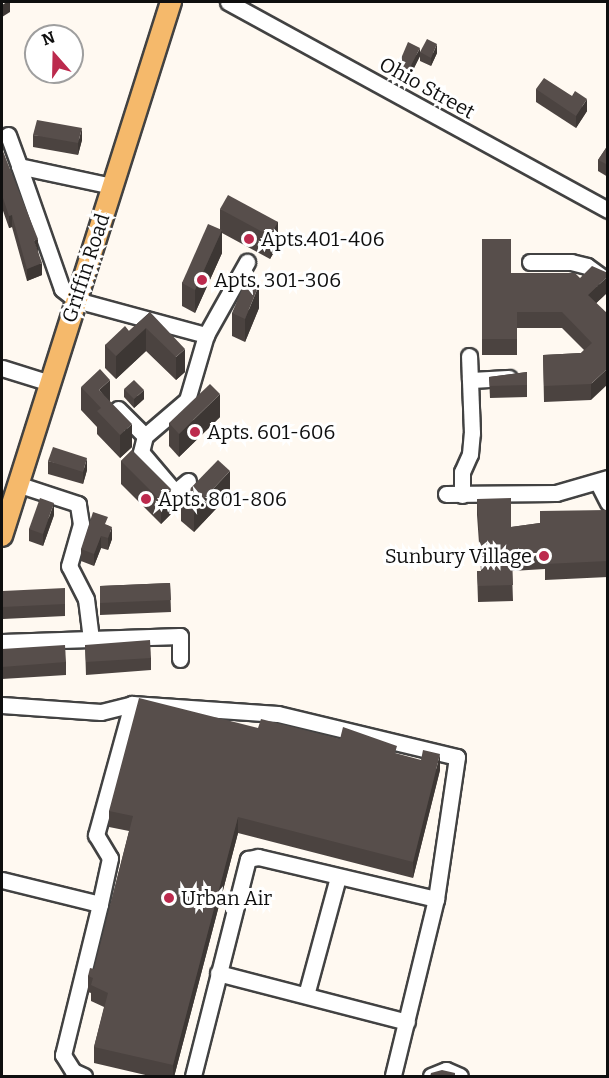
<!DOCTYPE html>
<style>
body{margin:0}
#map{position:relative;width:609px;height:1078px;overflow:hidden;background:#fff9f1;font-family:Bitter,serif}
div>[style]{position:absolute}
.roads{filter:drop-shadow(2px 0 #424242) drop-shadow(-2px 0 #424242) drop-shadow(0 2px #424242) drop-shadow(0 -2px #424242)}
.minor>*{height:15px;margin:-7.5px;padding:0 7.5px;transform-origin:7.5px;border-radius:7.5px;background:#fff}
.major>*{height:20px;margin:-10px;padding:0 10px;transform-origin:10px;border-radius:10px;background:#f5b96b}
.wall>*{inset:0;background:#4b4340}
.shaded-wall>*{inset:0;background:#3d3734}
.building>*{inset:0;background:#574e4b}
.dots>*{width:16px;height:16px;translate:-50% -50%;box-sizing:border-box;border:3px solid #fff;border-radius:50%}
span{translate:-50% -50%;white-space:nowrap;text-align:center;line-height:1.15;-webkit-text-stroke:6px #fff;paint-order:stroke}
.street-label{font-size:20px;color:#0f0f0f}
.poi-label{font-size:20px;color:#0f0f0f}
.left{translate:0 -50%;text-align:left}
.right{translate:-100% -50%;text-align:right}
.frame{position:absolute;inset:0;border:3px solid #0f0f0f;pointer-events:none}
.north{position:absolute;left:24px;top:24px;width:60px;height:60px;box-sizing:border-box;background:#fff;border:2px solid #9f9f9f;border-radius:50%;rotate:340deg;font-size:16px;font-weight:700;line-height:24px;text-align:center;color:#0f0f0f}
.north::after{content:'';display:block;margin:auto;width:21px;height:27px;background:#bc2a4d;clip-path:polygon(50% 0,100% 100%,50% 72%,0 100%)}
</style>
<div id="map">
<div class="roads">
<div class="minor">
<i style="left:228px;top:2px;width:433px;rotate:28.7deg"></i>
<i style="left:8px;top:135px;width:33px;rotate:70deg"></i>
<i style="left:112px;top:186px;width:95px;rotate:-167.9deg"></i>
<i style="left:19px;top:166px;width:130px;rotate:70.7deg"></i>
<i style="left:62px;top:289px;width:18px;rotate:38deg"></i>
<i style="left:76px;top:300px;width:135px;rotate:15.1deg"></i>
<i style="left:530px;top:262px;width:41px"></i>
<i style="left:571px;top:262px;width:16px;rotate:14deg"></i>
<i style="left:587px;top:266px;width:26px;rotate:36deg"></i>
<i style="left:2px;top:368px;width:50px;rotate:17.4deg"></i>
<i style="left:470px;top:380px;width:39px;rotate:-3deg"></i>
<i style="left:118px;top:409px;width:38px;rotate:45deg"></i>
<i style="left:188px;top:481px;width:17px;rotate:140deg"></i>
<i style="left:175px;top:492px;width:52px;rotate:-130.4deg"></i>
<i style="left:141px;top:452px;width:16px;rotate:-76deg"></i>
<i style="left:145px;top:436px;width:55px;rotate:-40.6deg"></i>
<i style="left:187px;top:400px;width:68px;rotate:-73.7deg"></i>
<i style="left:206px;top:335px;width:84px;rotate:-60.7deg"></i>
<i style="left:598px;top:483px;width:22px;rotate:63deg"></i>
<i style="left:446px;top:494px;width:110px;rotate:-0.5deg"></i>
<i style="left:556px;top:493px;width:54px;rotate:-16.1deg"></i>
<i style="left:462px;top:495px;width:23px;rotate:-90deg"></i>
<i style="left:462px;top:472px;width:20px;rotate:-66deg"></i>
<i style="left:470px;top:454px;width:21px;rotate:-85deg"></i>
<i style="left:472px;top:433px;width:77px;rotate:-92.2deg"></i>
<i style="left:91px;top:639px;width:89px;rotate:-1.9deg"></i>
<i style="left:180px;top:636px;width:23px;rotate:90deg"></i>
<i style="left:2px;top:642px;width:89px;rotate:-1.9deg"></i>
<i style="left:91px;top:639px;width:40px;rotate:-97.1deg"></i>
<i style="left:86px;top:599px;width:37px;rotate:-117deg"></i>
<i style="left:69px;top:566px;width:44px;rotate:-74.1deg"></i>
<i style="left:81px;top:524px;width:20px;rotate:-99deg"></i>
<i style="left:78px;top:504px;width:64px;rotate:-161.8deg"></i>
<i style="left:2px;top:705px;width:99px;rotate:4deg"></i>
<i style="left:101px;top:712px;width:32px;rotate:-14deg"></i>
<i style="left:132px;top:704px;width:146px;rotate:3.9deg"></i>
<i style="left:278px;top:714px;width:184px;rotate:13.5deg"></i>
<i style="left:457px;top:757px;width:144px;rotate:98.4deg"></i>
<i style="left:436px;top:899px;width:182px;rotate:103.7deg"></i>
<i style="left:2px;top:880px;width:101px;rotate:13.8deg"></i>
<i style="left:100px;top:904px;width:47px;rotate:-77.7deg"></i>
<i style="left:110px;top:858px;width:27px;rotate:-121deg"></i>
<i style="left:96px;top:835px;width:136px;rotate:-74.6deg"></i>
<i style="left:218px;top:973px;width:195px;rotate:14.5deg"></i>
<i style="left:306px;top:995px;width:122px;rotate:-74.8deg"></i>
<i style="left:84px;top:1076px;width:12px;rotate:-156deg"></i>
<i style="left:73px;top:1071px;width:19px;rotate:-122deg"></i>
<i style="left:63px;top:1055px;width:155px;rotate:-76.2deg"></i>
<i style="left:193px;top:1076px;width:224px;rotate:-75.8deg"></i>
<i style="left:248px;top:859px;width:10px;rotate:-11deg"></i>
<i style="left:258px;top:857px;width:183px;rotate:13.3deg"></i>
<i style="left:431px;top:1076px;width:16px;rotate:-22deg"></i>
<i style="left:446px;top:1070px;width:15px;rotate:23deg"></i>
</div>
<div class="major">
<i style="left:2px;top:536px;width:560px;rotate:-72.44deg"></i>
</div>
</div>
<div class="wall">
<i style="clip-path:polygon(420px 52px,437px 53px,431px 66px,420px 61px,420px 56px,407px 82px,397px 77px,397px 68px)"></i>
<i style="clip-path:polygon(536px 89px,572px 96px,587px 111px,576px 128px,536px 102px)"></i>
<i style="clip-path:polygon(33px 135px,82px 140px,78px 155px,33px 147px)"></i>
<i style="clip-path:polygon(608px 145px,608px 177px,598px 171px,598px 160px)"></i>
<i style="clip-path:polygon(2px 149px,38px 251px,42px 275px,27px 281px,12px 227px,9px 228px,2px 208px)"></i>
<i style="clip-path:polygon(220px 209px,278px 222px,278px 245px,270px 259px,222px 233px,222px 253px,195px 313px,182px 306px,182px 283px,220px 230px)"></i>
<i style="clip-path:polygon(482px 239px,511px 273px,580px 278px,608px 292px,596px 303px,591px 400px,544px 402px,543px 355px,581px 353px,584px 350px,562px 328px,517px 328px,517px 355px,482px 355px)"></i>
<i style="clip-path:polygon(2px 287px,3px 293px,3px 305px,2px 306px)"></i>
<i style="clip-path:polygon(259px 308px,245px 342px,232px 336px,232px 313px)"></i>
<i style="clip-path:polygon(150px 312px,185px 372px,176px 380px,146px 351px,116px 379px,105px 368px,105px 345px,129px 331px)"></i>
<i style="clip-path:polygon(527px 372px,527px 397px,490px 398px,489px 377px)"></i>
<i style="clip-path:polygon(81px 387px,110px 401px,132px 447px,120px 458px,97px 434px,97px 427px,81px 410px)"></i>
<i style="clip-path:polygon(124px 389px,144px 399px,134px 408px,124px 397px)"></i>
<i style="clip-path:polygon(220px 417px,179px 457px,169px 446px,169px 423px)"></i>
<i style="clip-path:polygon(132px 450px,172px 513px,161px 524px,121px 484px,121px 461px)"></i>
<i style="clip-path:polygon(48px 461px,87px 470px,83px 484px,48px 474px)"></i>
<i style="clip-path:polygon(230px 494px,194px 532px,181px 521px,181px 498px)"></i>
<i style="clip-path:polygon(477px 499px,511px 527px,540px 523px,607px 510px,608px 577px,545px 580px,545px 569px,512px 571px,513px 601px,478px 602px,477px 571px,481px 571px,477px 515px)"></i>
<i style="clip-path:polygon(54px 515px,43px 546px,29px 541px,29px 529px)"></i>
<i style="clip-path:polygon(108px 525px,112px 539px,108px 550px,101px 548px,94px 566px,81px 561px,81px 549px)"></i>
<i style="clip-path:polygon(170px 583px,171px 612px,100px 615px,100px 586px)"></i>
<i style="clip-path:polygon(3px 591px,65px 604px,65px 616px,3px 619px)"></i>
<i style="clip-path:polygon(85px 645px,151px 658px,151px 670px,86px 675px)"></i>
<i style="clip-path:polygon(2px 649px,66px 662px,66px 675px,2px 679px)"></i>
<i style="clip-path:polygon(258px 728px,397px 754px,440px 770px,413px 878px,238px 833px,174px 1077px,154px 1077px,94px 1063px,94px 1047px,104px 1007px,91px 1001px,91px 993px,88px 992px,88px 976px,94px 969px,129px 831px,109px 827px,109px 811px)"></i>
</div>
<div class="shaded-wall">
<i style="clip-path:polygon(7px 2px,10px 2px,10px 12px,2px 17px,2px 5px)"></i>
<i style="clip-path:polygon(437px 44px,437px 53px,431px 66px,431px 58px)"></i>
<i style="clip-path:polygon(420px 48px,420px 56px,407px 82px,407px 73px)"></i>
<i style="clip-path:polygon(587px 99px,587px 111px,576px 128px,576px 116px)"></i>
<i style="clip-path:polygon(82px 128px,82px 140px,78px 155px,78px 143px)"></i>
<i style="clip-path:polygon(12px 215px,12px 227px,9px 228px,9px 216px)"></i>
<i style="clip-path:polygon(278px 222px,278px 245px,270px 259px,270px 236px)"></i>
<i style="clip-path:polygon(222px 230px,222px 253px,195px 313px,195px 290px)"></i>
<i style="clip-path:polygon(38px 239px,38px 252px,34px 241px)"></i>
<i style="clip-path:polygon(42px 263px,42px 275px,27px 281px,27px 269px)"></i>
<i style="clip-path:polygon(608px 276px,608px 292px,588px 311px,588px 295px)"></i>
<i style="clip-path:polygon(259px 285px,259px 308px,245px 342px,245px 319px)"></i>
<i style="clip-path:polygon(146px 328px,146px 351px,116px 379px,116px 356px)"></i>
<i style="clip-path:polygon(185px 349px,185px 372px,176px 380px,176px 357px)"></i>
<i style="clip-path:polygon(608px 368px,608px 384px,591px 400px,591px 384px)"></i>
<i style="clip-path:polygon(110px 380px,110px 403px,99px 390px)"></i>
<i style="clip-path:polygon(144px 390px,144px 399px,134px 408px,134px 399px)"></i>
<i style="clip-path:polygon(220px 394px,220px 417px,179px 457px,179px 434px)"></i>
<i style="clip-path:polygon(132px 424px,132px 447px,120px 458px,120px 435px)"></i>
<i style="clip-path:polygon(87px 458px,87px 470px,83px 484px,83px 472px)"></i>
<i style="clip-path:polygon(230px 471px,230px 494px,194px 532px,194px 509px)"></i>
<i style="clip-path:polygon(172px 490px,172px 513px,161px 524px,161px 501px)"></i>
<i style="clip-path:polygon(54px 503px,54px 515px,43px 546px,43px 534px)"></i>
<i style="clip-path:polygon(112px 527px,112px 539px,108px 550px,108px 538px)"></i>
<i style="clip-path:polygon(101px 536px,101px 548px,94px 566px,94px 554px)"></i>
<i style="clip-path:polygon(440px 754px,440px 770px,413px 878px,413px 862px)"></i>
<i style="clip-path:polygon(238px 817px,238px 833px,174px 1077px,173px 1077px,173px 1065px)"></i>
</div>
<div class="building">
<i style="clip-path:polygon(427px 39px,437px 44px,431px 58px,420px 52px)"></i>
<i style="clip-path:polygon(408px 42px,420px 48px,407px 73px,397px 68px)"></i>
<i style="clip-path:polygon(544px 78px,572px 96px,575px 91px,587px 99px,576px 116px,536px 89px)"></i>
<i style="clip-path:polygon(37px 120px,82px 128px,78px 143px,33px 135px)"></i>
<i style="clip-path:polygon(608px 145px,608px 165px,598px 160px)"></i>
<i style="clip-path:polygon(2px 149px,38px 239px,34px 241px,42px 263px,27px 269px,12px 215px,9px 216px,2px 195px)"></i>
<i style="clip-path:polygon(228px 195px,278px 222px,270px 236px,220px 209px)"></i>
<i style="clip-path:polygon(208px 224px,222px 230px,195px 290px,182px 283px)"></i>
<i style="clip-path:polygon(482px 239px,511px 239px,511px 273px,575px 273px,580px 278px,592px 266px,608px 273px,608px 276px,588px 295px,608px 314px,608px 368px,591px 384px,544px 386px,543px 355px,581px 353px,592px 343px,562px 312px,517px 312px,517px 339px,482px 339px)"></i>
<i style="clip-path:polygon(246px 280px,259px 285px,245px 319px,232px 313px)"></i>
<i style="clip-path:polygon(150px 312px,185px 349px,176px 357px,146px 328px,116px 356px,105px 345px,125px 326px,129px 331px)"></i>
<i style="clip-path:polygon(100px 369px,110px 380px,99px 390px,132px 424px,120px 435px,97px 411px,101px 408px,81px 387px)"></i>
<i style="clip-path:polygon(527px 372px,527px 385px,490px 386px,489px 377px)"></i>
<i style="clip-path:polygon(134px 380px,144px 390px,134px 399px,124px 389px)"></i>
<i style="clip-path:polygon(210px 384px,220px 394px,179px 434px,169px 423px)"></i>
<i style="clip-path:polygon(53px 447px,87px 458px,83px 472px,48px 461px)"></i>
<i style="clip-path:polygon(132px 450px,172px 490px,161px 501px,121px 461px)"></i>
<i style="clip-path:polygon(218px 460px,230px 471px,194px 509px,181px 498px)"></i>
<i style="clip-path:polygon(40px 498px,54px 503px,43px 534px,29px 529px)"></i>
<i style="clip-path:polygon(511px 498px,511px 527px,540px 523px,540px 511px,607px 510px,608px 561px,545px 564px,545px 553px,512px 555px,513px 585px,478px 586px,477px 571px,482px 571px,477px 499px)"></i>
<i style="clip-path:polygon(93px 512px,108px 517px,105px 524px,112px 527px,108px 538px,101px 536px,94px 554px,81px 549px)"></i>
<i style="clip-path:polygon(170px 583px,171px 600px,100px 603px,100px 586px)"></i>
<i style="clip-path:polygon(65px 588px,65px 604px,3px 607px,3px 591px)"></i>
<i style="clip-path:polygon(150px 640px,151px 658px,86px 662px,85px 645px)"></i>
<i style="clip-path:polygon(65px 645px,66px 662px,2px 667px,2px 649px)"></i>
<i style="clip-path:polygon(139px 698px,258px 728px,261px 719px,340px 739px,343px 727px,397px 746px,395px 753px,421px 760px,423px 750px,440px 754px,413px 862px,238px 817px,173px 1065px,94px 1047px,108px 993px,91px 985px,93px 978px,88px 976px,90px 968px,94px 969px,133px 816px,109px 811px)"></i>
<i style="clip-path:polygon(442px 1070px,455px 1073px,455px 1077px,430px 1077px,431px 1073px)"></i>
</div>
<div class="dots">
<i style="left:249px;top:239px;background:#bc2a4d"></i>
<i style="left:202px;top:280px;background:#bc2a4d"></i>
<i style="left:195px;top:432px;background:#bc2a4d"></i>
<i style="left:146px;top:499px;background:#bc2a4d"></i>
<i style="left:544px;top:556px;background:#bc2a4d"></i>
<i style="left:169px;top:898px;background:#bc2a4d"></i>
</div>
<div class="street-label">
<span style="left:427px;top:88px;rotate:29deg">Ohio Street</span>
<span style="left:86px;top:268px;rotate:-72deg">Griffin Road</span>
</div>
<div class="poi-label">
<span class="left" style="left:261px;top:239px">Apts.401-406</span>
<span class="left" style="left:214px;top:280px">Apts. 301-306</span>
<span class="left" style="left:207px;top:432px">Apts. 601-606</span>
<span class="left" style="left:158px;top:499px">Apts. 801-806</span>
<span class="right" style="left:532px;top:556px">Sunbury Village</span>
<span class="left" style="left:181px;top:898px">Urban Air</span>
</div>
<div class="frame"></div>
<div class="north">N</div>
</div>
